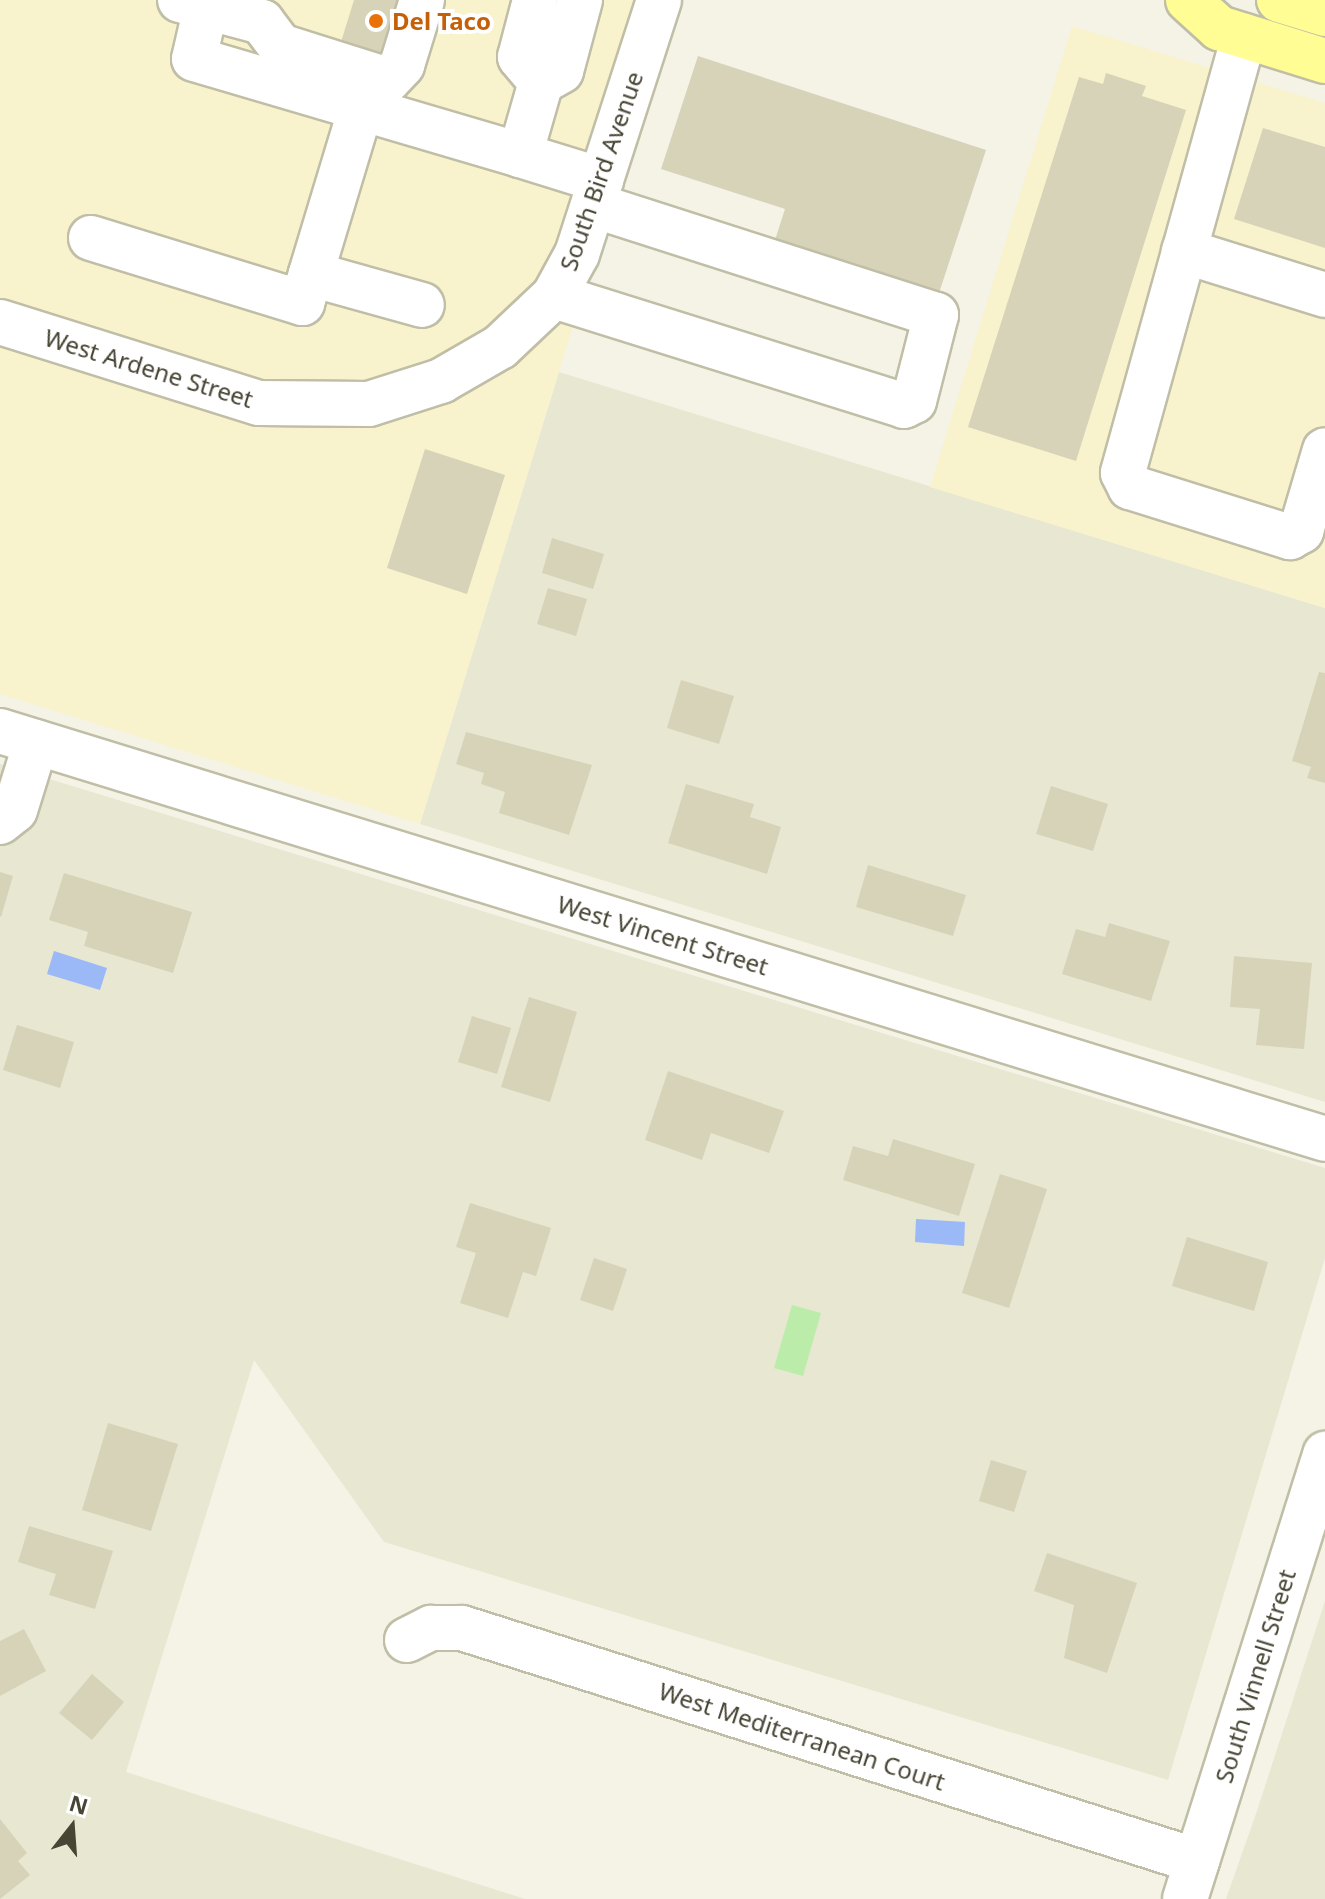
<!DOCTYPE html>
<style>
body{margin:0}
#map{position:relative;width:1325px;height:1899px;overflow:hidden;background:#f4f3e5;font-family:"Noto Sans",sans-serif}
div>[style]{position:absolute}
.residential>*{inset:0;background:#e8e7d2}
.commercial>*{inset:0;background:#f8f2cd}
.green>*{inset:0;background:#bceca9}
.water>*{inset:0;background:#9bb8f7}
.building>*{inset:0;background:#d7d3b9}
.roads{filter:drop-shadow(2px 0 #c0bea6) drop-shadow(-2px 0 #c0bea6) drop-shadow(0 2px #c0bea6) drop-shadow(0 -2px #c0bea6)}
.minor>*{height:44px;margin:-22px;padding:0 22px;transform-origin:22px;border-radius:22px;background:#fff}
.major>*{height:44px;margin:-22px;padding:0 22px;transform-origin:22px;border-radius:22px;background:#fffd93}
.dots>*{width:22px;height:22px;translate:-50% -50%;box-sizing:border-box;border:4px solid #fff;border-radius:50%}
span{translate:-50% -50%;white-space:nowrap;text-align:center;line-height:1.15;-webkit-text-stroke:8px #fff;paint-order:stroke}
.food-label{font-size:24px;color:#c56008;font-weight:700}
.left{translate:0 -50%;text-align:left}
.street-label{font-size:24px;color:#474534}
.north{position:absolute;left:32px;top:1787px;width:80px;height:80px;-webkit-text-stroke:6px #fff;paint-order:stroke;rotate:17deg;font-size:22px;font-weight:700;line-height:32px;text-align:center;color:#474534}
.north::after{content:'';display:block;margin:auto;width:28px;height:36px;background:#474534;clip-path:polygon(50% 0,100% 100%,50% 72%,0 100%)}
</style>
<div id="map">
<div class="residential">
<i style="clip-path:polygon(559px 372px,1325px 608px,1325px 1102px,420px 824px)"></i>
<i style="clip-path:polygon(0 764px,1325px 1168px,1325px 1258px,1168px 1780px,384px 1542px,254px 1360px,126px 1772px,525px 1899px,0 1899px)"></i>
<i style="clip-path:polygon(1325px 1601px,1325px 1899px,1226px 1899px,1257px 1811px)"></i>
</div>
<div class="commercial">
<i style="clip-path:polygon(0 0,673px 0,420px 824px,0 694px)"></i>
<i style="clip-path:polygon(1072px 26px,1325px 103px,1325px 608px,930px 487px)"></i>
</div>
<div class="green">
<i style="clip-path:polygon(792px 1305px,821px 1313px,803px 1376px,774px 1368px)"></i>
</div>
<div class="water">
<i style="clip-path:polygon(54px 951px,107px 968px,100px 990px,47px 974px)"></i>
<i style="clip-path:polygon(916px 1219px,965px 1222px,964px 1246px,915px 1242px)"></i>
</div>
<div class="building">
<i style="clip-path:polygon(354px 0,410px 0,392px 58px,341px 42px)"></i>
<i style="clip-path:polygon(698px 56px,986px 150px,939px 293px,775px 240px,785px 209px,661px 169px)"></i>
<i style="clip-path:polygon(1106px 73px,1146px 86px,1142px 96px,1186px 110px,1076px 461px,968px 427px,1079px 77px,1103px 84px)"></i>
<i style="clip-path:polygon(1263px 128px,1325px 147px,1325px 248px,1234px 219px)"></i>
<i style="clip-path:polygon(425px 449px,505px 475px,467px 594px,387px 568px)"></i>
<i style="clip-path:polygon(552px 538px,604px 554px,593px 589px,542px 573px)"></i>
<i style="clip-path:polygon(548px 588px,587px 599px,576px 636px,537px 624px)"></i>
<i style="clip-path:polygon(1319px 672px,1325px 673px,1325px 783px,1307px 778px,1311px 767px,1292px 761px)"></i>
<i style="clip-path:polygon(681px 680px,734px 696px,719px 744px,667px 728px)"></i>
<i style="clip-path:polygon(466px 732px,592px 765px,569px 835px,499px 813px,505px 792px,481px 784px,484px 773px,456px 764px)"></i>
<i style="clip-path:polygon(686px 784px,754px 804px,750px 817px,781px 827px,767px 874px,668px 843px)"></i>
<i style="clip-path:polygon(1051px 786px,1108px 804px,1093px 851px,1036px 834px)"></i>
<i style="clip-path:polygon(868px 865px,966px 895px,953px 936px,856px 907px)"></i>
<i style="clip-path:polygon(0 872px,13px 876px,1px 917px,0 916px)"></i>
<i style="clip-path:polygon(64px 873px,192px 912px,173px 973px,84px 946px,88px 932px,49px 920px)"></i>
<i style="clip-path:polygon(1109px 923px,1170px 941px,1151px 1001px,1062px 974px,1076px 929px,1105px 937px)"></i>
<i style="clip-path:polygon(1234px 956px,1312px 963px,1304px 1049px,1256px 1045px,1260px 1009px,1230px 1007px)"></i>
<i style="clip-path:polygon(529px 997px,577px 1012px,550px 1102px,501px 1087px)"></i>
<i style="clip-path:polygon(472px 1016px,511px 1028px,497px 1074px,458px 1062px)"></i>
<i style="clip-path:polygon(17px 1025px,74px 1042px,60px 1088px,3px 1070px)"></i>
<i style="clip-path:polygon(668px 1071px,784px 1111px,769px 1153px,711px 1133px,702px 1160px,645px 1140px)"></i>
<i style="clip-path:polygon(893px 1139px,975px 1164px,959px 1216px,843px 1180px,853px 1146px,888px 1156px)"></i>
<i style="clip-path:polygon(1000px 1174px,1047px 1189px,1009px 1308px,962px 1293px)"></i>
<i style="clip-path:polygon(470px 1203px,551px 1228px,536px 1276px,523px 1272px,508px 1318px,460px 1303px,476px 1253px,456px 1247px)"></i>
<i style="clip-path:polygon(1187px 1237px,1268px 1262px,1254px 1311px,1172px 1286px)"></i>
<i style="clip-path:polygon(594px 1258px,627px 1269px,613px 1311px,580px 1300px)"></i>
<i style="clip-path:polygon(108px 1423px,178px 1444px,151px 1531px,82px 1510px)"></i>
<i style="clip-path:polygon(991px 1460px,1027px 1471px,1014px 1512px,979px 1501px)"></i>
<i style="clip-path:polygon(29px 1526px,113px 1551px,95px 1609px,49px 1595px,56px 1574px,18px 1562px)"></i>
<i style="clip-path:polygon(1047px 1553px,1137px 1583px,1107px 1673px,1064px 1658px,1074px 1605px,1034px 1591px)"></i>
<i style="clip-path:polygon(24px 1629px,46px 1671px,0 1696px,0 1641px)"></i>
<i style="clip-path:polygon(92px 1674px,124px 1702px,92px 1740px,59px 1713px)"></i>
<i style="clip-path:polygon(0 1819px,27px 1853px,18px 1861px,30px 1875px,0 1899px)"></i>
</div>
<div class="roads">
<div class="minor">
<i style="left:180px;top:0;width:85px;rotate:15deg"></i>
<i style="left:262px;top:22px;width:30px;rotate:53deg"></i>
<i style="left:280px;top:46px;width:113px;rotate:17.5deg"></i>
<i style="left:388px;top:80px;width:21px;rotate:-47deg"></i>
<i style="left:402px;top:65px;width:68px;rotate:-72.9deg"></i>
<i style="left:535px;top:0;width:59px;rotate:104.7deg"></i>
<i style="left:520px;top:57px;width:33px;rotate:50deg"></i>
<i style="left:580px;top:0;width:73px;rotate:105deg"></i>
<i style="left:561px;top:71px;width:23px;rotate:151deg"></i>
<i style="left:541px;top:82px;width:76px;rotate:106deg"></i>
<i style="left:520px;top:155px;width:85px;rotate:17.2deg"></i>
<i style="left:206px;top:7px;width:53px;rotate:103deg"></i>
<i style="left:194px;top:59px;width:340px;rotate:16.4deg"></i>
<i style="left:1244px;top:36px;width:453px;rotate:105.5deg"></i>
<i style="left:1123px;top:473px;width:16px;rotate:63deg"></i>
<i style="left:1130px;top:487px;width:168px;rotate:17.4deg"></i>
<i style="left:1290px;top:537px;width:13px;rotate:-29deg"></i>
<i style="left:1301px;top:531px;width:84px;rotate:-73.5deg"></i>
<i style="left:361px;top:108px;width:173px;rotate:106.8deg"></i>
<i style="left:311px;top:274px;width:115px;rotate:15.6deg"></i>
<i style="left:91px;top:238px;width:221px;rotate:17.1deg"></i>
<i style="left:302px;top:303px;width:30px;rotate:-73deg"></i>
<i style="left:1184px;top:251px;width:148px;rotate:17.3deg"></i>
<i style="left:554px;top:296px;width:367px;rotate:17.4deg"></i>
<i style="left:904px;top:406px;width:11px;rotate:-27deg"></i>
<i style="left:914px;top:401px;width:89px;rotate:-75.7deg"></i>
<i style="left:936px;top:315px;width:360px;rotate:-162.2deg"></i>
<i style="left:0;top:322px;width:271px;rotate:17.4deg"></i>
<i style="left:259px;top:403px;width:110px;rotate:0.5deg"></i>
<i style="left:369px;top:404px;width:76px;rotate:-17.7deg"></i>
<i style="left:441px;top:381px;width:68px;rotate:-30deg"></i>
<i style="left:500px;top:347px;width:74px;rotate:-43.4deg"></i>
<i style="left:554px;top:296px;width:48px;rotate:-61.3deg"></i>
<i style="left:577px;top:254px;width:267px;rotate:-72.1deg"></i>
<i style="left:0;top:731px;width:1386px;rotate:17.11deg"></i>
<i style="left:0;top:822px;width:19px;rotate:-39deg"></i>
<i style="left:15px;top:810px;width:71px;rotate:-72.8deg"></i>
<i style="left:407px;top:1640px;width:27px;rotate:-27deg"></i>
<i style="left:431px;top:1628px;width:31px"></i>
<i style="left:462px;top:1628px;width:771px;rotate:17.59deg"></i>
<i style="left:1185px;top:1899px;width:467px;rotate:-72.5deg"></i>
</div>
<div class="major">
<i style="left:1188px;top:0;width:42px;rotate:42.1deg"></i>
<i style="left:1219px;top:28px;width:111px;rotate:17.3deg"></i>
<i style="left:1279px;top:0;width:48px;rotate:16.9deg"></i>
</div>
</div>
<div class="dots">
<i style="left:376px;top:21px;background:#e8710a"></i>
</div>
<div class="food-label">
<span class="left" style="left:392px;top:21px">Del Taco</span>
</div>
<div class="street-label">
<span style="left:601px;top:171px;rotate:-71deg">South Bird Avenue</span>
<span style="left:149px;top:368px;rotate:17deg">West Ardene Street</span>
<span style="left:663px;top:935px;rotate:17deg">West Vincent Street</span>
<span style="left:1255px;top:1676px;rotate:-73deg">South Vinnell Street</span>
<span style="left:802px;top:1736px;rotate:18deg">West Mediterranean Court</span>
</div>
<div class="north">N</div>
</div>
